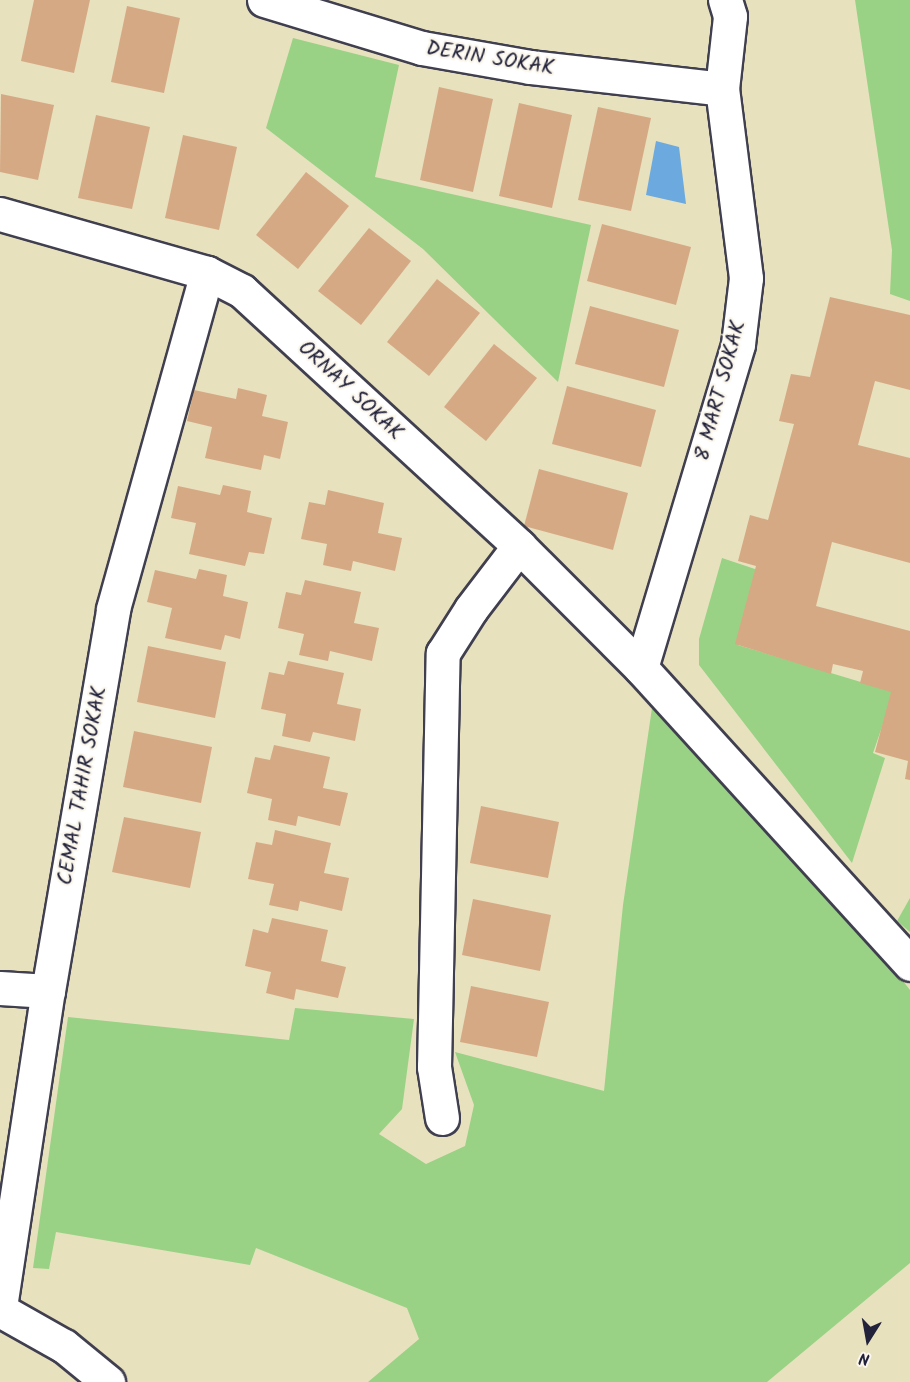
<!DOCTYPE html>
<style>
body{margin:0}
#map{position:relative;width:910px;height:1382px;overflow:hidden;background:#e8e1be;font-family:Kalam,sans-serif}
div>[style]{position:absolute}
.green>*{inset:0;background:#99d285}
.water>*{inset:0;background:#6ca9de}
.building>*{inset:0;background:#d6a985}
.roads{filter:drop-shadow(2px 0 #403f4f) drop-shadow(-2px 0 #403f4f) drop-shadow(0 2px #403f4f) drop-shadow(0 -2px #403f4f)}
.minor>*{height:33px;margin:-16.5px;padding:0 16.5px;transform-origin:16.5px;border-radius:16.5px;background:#fff}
span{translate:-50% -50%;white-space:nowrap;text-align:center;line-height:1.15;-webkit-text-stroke:4.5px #fbf7ec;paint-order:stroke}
.street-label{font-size:21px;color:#22223b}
.north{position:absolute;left:838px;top:1310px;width:60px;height:60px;-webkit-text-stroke:4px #fbf7ec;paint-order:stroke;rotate:191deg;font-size:16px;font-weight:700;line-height:24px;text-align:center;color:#22223b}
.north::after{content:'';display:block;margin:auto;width:21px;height:27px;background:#22223b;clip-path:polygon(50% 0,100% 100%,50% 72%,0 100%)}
</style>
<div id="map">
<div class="green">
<i style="clip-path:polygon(855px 0,910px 0,910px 301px,890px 294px,892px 250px)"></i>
<i style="clip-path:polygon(293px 38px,399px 65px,375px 177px,591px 225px,558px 382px,423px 249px,266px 128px)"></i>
<i style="clip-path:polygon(722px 558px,758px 570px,738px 645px,894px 692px,873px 753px,885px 758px,852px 863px,699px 665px,699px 639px)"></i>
<i style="clip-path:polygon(665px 702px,696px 719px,910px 990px,910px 1263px,767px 1382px,368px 1382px,419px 1339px,407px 1308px,256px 1248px,250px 1265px,56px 1232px,49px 1269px,33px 1268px,68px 1017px,289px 1040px,295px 1008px,414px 1019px,402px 1109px,379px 1134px,426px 1164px,465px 1146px,474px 1105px,455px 1052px,604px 1091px,623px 905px,652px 708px)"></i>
<i style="clip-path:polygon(910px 898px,910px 932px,897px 921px)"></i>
</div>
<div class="water">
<i style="clip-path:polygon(656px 141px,679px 147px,686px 204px,646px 195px)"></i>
</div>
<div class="building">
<i style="clip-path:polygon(34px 0,90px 0,74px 73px,21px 61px)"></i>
<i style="clip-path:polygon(127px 6px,180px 18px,164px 93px,111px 82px)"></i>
<i style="clip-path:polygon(439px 87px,493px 99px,473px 192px,420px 180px)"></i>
<i style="clip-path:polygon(1px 94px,54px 105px,38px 180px,0 172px)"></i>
<i style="clip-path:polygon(519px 103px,572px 115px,552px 208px,499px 196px)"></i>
<i style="clip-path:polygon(598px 107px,651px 118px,631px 211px,578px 200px)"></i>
<i style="clip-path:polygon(96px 115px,150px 127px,132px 209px,78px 198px)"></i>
<i style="clip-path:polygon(183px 135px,237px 147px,219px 230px,165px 218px)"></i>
<i style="clip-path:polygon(306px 172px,349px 206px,298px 269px,256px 235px)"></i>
<i style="clip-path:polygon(602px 224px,691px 247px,676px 305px,587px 281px)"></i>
<i style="clip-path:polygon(369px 228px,411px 261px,361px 325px,318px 291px)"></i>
<i style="clip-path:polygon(437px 279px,480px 313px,429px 376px,387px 342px)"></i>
<i style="clip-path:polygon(830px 297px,910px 315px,910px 390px,875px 381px,858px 445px,910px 458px,910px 563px,832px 542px,816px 606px,910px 631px,910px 780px,905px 779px,908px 761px,875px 752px,891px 692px,860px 683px,863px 671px,833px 664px,831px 674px,735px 644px,756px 566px,738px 561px,750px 515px,768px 520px,794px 424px,779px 421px,791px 374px,810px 377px)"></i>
<i style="clip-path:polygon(590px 306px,679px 330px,664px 387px,575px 364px)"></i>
<i style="clip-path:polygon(494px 344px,537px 378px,486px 441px,444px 407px)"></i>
<i style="clip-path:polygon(567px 386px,656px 410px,641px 467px,552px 444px)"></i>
<i style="clip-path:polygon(238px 388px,267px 395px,262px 416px,288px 422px,280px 459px,264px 455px,261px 470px,205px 458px,212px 427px,187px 421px,194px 390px,236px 399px)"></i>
<i style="clip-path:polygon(539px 469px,628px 493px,613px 550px,524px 526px)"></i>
<i style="clip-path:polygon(223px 485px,251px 491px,247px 512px,272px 518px,264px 554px,249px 552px,245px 566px,189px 554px,196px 523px,171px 518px,178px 486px,220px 495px)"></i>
<i style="clip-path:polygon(328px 490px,384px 503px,378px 533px,402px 538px,395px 571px,353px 561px,351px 571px,323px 565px,327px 544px,301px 539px,309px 502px,325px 505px)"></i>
<i style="clip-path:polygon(199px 569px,227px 575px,223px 596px,248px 602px,240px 639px,225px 635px,221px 650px,165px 638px,172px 608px,147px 602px,155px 570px,196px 579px)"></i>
<i style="clip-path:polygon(305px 580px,361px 592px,354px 623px,379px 628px,372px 661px,330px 651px,328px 661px,299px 655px,304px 634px,278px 628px,286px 592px,301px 595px)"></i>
<i style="clip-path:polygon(148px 646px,226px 662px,215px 718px,137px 702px)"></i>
<i style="clip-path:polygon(288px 661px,344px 673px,337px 704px,361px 709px,355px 741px,313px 732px,310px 742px,282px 736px,286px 714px,261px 709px,269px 672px,284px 675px)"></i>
<i style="clip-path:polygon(134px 731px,212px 747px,201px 803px,123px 787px)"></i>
<i style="clip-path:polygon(274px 745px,330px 757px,323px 788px,348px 793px,340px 826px,298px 816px,296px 826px,268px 820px,272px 799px,247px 793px,255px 757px,270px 760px)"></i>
<i style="clip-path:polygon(481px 806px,559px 822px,548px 878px,470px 863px)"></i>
<i style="clip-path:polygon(124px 817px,201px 832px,190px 888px,112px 872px)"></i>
<i style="clip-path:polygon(275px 830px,331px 843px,324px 873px,349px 878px,342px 911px,300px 901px,298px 911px,269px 905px,274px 884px,248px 879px,256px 842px,272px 845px)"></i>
<i style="clip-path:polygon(473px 899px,551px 915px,540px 971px,462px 955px)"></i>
<i style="clip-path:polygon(272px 918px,328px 930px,321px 961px,346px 967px,338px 998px,296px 989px,294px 1000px,266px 993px,271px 972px,245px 966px,253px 929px,268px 933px)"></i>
<i style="clip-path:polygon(471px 986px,549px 1002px,537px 1057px,460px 1042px)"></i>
</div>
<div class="roads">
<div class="minor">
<i style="left:264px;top:0;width:165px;rotate:16.9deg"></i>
<i style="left:422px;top:48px;width:110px;rotate:10deg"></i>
<i style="left:530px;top:67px;width:193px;rotate:6.5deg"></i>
<i style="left:0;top:214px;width:215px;rotate:15.9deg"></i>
<i style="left:207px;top:273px;width:39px;rotate:27deg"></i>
<i style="left:242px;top:291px;width:377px;rotate:42.6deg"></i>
<i style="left:519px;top:546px;width:173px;rotate:45deg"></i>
<i style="left:641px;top:668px;width:400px;rotate:47.7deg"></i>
<i style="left:641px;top:668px;width:338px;rotate:-73.3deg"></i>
<i style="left:738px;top:344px;width:66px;rotate:-83.1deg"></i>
<i style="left:746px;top:278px;width:191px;rotate:-97.2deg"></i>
<i style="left:722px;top:89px;width:73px;rotate:-83.7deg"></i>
<i style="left:730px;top:16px;width:17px;rotate:-107deg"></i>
<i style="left:0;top:988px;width:48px;rotate:3.6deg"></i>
<i style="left:442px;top:1118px;width:52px;rotate:-98.9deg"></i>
<i style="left:434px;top:1067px;width:414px;rotate:-88.8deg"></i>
<i style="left:443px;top:653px;width:52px;rotate:-57.5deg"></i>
<i style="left:471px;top:609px;width:79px;rotate:-52.7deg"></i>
<i style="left:0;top:1307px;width:320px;rotate:-81.4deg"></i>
<i style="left:48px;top:991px;width:387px;rotate:-80.3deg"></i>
<i style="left:113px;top:609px;width:349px;rotate:-74.4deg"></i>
<i style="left:0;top:1310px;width:73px;rotate:29.4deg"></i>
<i style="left:64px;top:1346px;width:57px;rotate:39.3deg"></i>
</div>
</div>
<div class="street-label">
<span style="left:490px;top:59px;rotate:9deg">DERIN SOKAK</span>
<span style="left:350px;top:391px;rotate:43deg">ORNAY SOKAK</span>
<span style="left:721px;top:391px;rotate:-75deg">8 MART SOKAK</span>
<span style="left:83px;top:786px;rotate:-80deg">CEMAL TAHIR SOKAK</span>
</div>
<div class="north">N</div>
</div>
